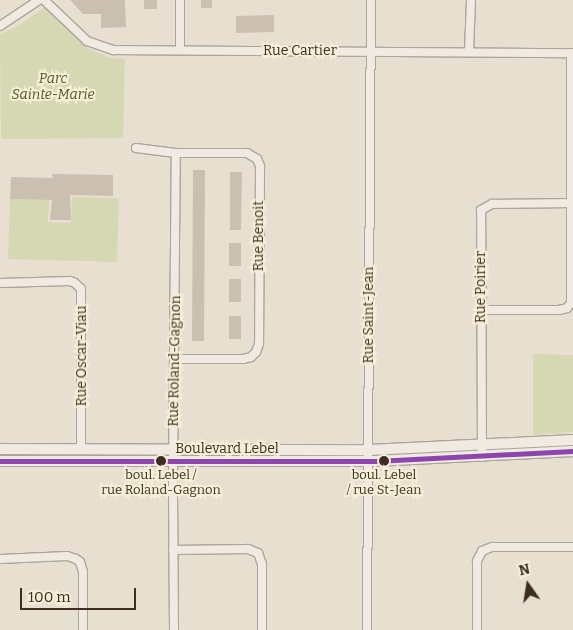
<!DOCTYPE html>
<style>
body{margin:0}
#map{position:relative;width:573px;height:630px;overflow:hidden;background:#e7e0d1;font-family:Bitter,serif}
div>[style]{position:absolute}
.green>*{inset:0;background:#d6d7b3}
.building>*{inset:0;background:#cbbfb2}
.roads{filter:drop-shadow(1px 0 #ada599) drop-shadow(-1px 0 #ada599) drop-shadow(0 1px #ada599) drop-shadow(0 -1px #ada599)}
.street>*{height:8px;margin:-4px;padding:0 4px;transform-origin:4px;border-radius:4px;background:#efebe3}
.secondary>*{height:10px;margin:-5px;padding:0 5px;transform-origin:5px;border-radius:5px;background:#efebe3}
.bus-1>*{height:5px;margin:-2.5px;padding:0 2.5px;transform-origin:2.5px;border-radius:2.5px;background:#8e44ad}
.dots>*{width:14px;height:14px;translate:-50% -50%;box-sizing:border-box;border:2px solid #f7eed8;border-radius:50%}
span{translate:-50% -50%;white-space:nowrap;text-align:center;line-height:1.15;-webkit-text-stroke:4px #f7eed8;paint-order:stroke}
.bus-label{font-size:13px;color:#3d2e20}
.street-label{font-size:14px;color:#3d2e20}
.park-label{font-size:14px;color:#4d5a26;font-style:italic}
.north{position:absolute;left:503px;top:560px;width:50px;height:50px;-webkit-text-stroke:4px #f7eed8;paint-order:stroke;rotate:347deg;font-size:14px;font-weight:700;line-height:20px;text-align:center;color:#3d2e20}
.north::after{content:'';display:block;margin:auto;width:18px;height:22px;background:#3d2e20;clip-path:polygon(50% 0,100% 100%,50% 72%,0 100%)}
.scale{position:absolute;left:20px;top:588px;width:116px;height:22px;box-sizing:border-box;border:2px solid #3d2e20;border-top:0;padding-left:6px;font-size:15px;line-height:18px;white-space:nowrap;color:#3d2e20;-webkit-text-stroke:4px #f7eed8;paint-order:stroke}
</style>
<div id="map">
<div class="green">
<i style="clip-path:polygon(45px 7px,88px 48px,110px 58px,125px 59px,123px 138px,1px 139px,0 34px,18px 26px)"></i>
<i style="clip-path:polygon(72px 197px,119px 198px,117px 262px,8px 259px,10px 199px,49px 200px,48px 222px,71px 223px)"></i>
<i style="clip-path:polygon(533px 354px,573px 355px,573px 432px,533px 435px)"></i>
</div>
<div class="building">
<i style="clip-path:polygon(70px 0,125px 0,126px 27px,101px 28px,101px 14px,83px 14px)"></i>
<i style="clip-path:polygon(144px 0,157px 0,157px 9px,144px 9px)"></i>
<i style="clip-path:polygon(201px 0,212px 0,212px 8px,201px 8px)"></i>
<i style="clip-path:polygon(274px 15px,274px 32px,236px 33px,236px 16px)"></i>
<i style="clip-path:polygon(193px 170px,205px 170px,204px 341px,192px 341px)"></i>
<i style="clip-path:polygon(230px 172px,242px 172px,241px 230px,230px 230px)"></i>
<i style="clip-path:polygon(52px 174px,113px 175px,113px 196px,70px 195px,71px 220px,50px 220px,52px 200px,10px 199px,11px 177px,53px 178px)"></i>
<i style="clip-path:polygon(229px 243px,241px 243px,241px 266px,229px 266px)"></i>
<i style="clip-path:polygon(229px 279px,241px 279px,241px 302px,229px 302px)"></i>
<i style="clip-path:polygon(229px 316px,241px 316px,241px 339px,229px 339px)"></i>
</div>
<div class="roads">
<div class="street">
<i style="left:44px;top:0;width:59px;rotate:43.6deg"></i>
<i style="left:87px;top:41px;width:28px;rotate:19deg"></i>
<i style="left:113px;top:50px;width:460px;rotate:0.4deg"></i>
<i style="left:0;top:26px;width:47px;rotate:-33.7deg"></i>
<i style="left:180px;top:50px;width:50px;rotate:-90deg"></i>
<i style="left:469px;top:52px;width:52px;rotate:-87.8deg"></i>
<i style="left:136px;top:148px;width:40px;rotate:7.1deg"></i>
<i style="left:176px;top:153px;width:71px"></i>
<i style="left:247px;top:153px;width:12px;rotate:31deg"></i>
<i style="left:257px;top:159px;width:8px;rotate:67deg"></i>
<i style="left:260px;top:166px;width:178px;rotate:90.3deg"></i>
<i style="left:259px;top:344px;width:9px;rotate:111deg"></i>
<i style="left:256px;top:352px;width:7px;rotate:135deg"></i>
<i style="left:251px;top:357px;width:8px;rotate:166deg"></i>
<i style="left:243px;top:359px;width:68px;rotate:180deg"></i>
<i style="left:0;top:283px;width:70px;rotate:-1.6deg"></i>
<i style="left:70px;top:281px;width:5px;rotate:22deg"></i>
<i style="left:75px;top:283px;width:8px;rotate:45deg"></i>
<i style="left:81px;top:289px;width:160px;rotate:90deg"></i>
<i style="left:481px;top:310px;width:78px"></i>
<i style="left:559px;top:310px;width:8px;rotate:-14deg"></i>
<i style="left:567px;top:308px;width:6px;rotate:-51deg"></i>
<i style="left:571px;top:303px;width:250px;rotate:-90deg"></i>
<i style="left:482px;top:457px;width:247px;rotate:-90.2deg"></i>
<i style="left:481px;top:210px;width:13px;rotate:-29deg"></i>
<i style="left:492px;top:204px;width:79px;rotate:-0.7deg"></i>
<i style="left:173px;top:550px;width:75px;rotate:-0.8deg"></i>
<i style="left:248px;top:549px;width:11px;rotate:22deg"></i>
<i style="left:258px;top:553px;width:12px;rotate:70deg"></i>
<i style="left:262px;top:564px;width:66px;rotate:90deg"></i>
<i style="left:0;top:559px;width:67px;rotate:-2.6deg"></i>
<i style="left:67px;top:556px;width:9px;rotate:18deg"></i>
<i style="left:76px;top:559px;width:5px;rotate:37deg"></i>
<i style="left:80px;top:562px;width:10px;rotate:73deg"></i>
<i style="left:83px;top:572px;width:58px;rotate:90deg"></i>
<i style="left:174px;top:630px;width:157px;rotate:-90.4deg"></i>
<i style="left:173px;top:473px;width:320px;rotate:-89.5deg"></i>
<i style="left:367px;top:630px;width:630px;rotate:-89.64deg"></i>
<i style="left:477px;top:630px;width:69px;rotate:-90deg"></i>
<i style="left:477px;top:561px;width:11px;rotate:-63deg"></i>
<i style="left:482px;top:551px;width:11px;rotate:-22deg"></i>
<i style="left:492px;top:547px;width:81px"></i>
</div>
<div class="secondary">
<i style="left:0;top:449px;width:369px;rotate:0.2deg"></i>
<i style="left:369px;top:450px;width:204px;rotate:-2.8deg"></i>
<i style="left:0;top:461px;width:375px"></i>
<i style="left:375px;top:461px;width:198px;rotate:-2.9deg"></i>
</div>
</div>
<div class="bus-1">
<i style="left:0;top:461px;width:375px"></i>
<i style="left:375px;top:461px;width:198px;rotate:-2.9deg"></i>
</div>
<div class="dots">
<i style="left:161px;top:461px;background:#3d2e20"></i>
<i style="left:384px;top:461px;background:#3d2e20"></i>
</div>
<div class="bus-label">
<span style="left:161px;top:483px">boul. Lebel /<br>rue Roland-Gagnon</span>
<span style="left:384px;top:483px">boul. Lebel<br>/ rue St-Jean</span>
</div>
<div class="street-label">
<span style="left:300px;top:51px">Rue Cartier</span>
<span style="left:259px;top:236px;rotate:-90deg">Rue Benoit</span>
<span style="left:481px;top:287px;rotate:-90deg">Rue Poirier</span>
<span style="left:369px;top:315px;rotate:-90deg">Rue Saint-Jean</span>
<span style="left:82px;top:356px;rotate:-90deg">Rue Oscar-Viau</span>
<span style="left:175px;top:361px;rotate:-89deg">Rue Roland-Gagnon</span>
<span style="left:227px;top:449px">Boulevard Lebel</span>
</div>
<div class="park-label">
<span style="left:53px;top:87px">Parc<br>Sainte-Marie</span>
</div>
<div class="north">N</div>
<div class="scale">100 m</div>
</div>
